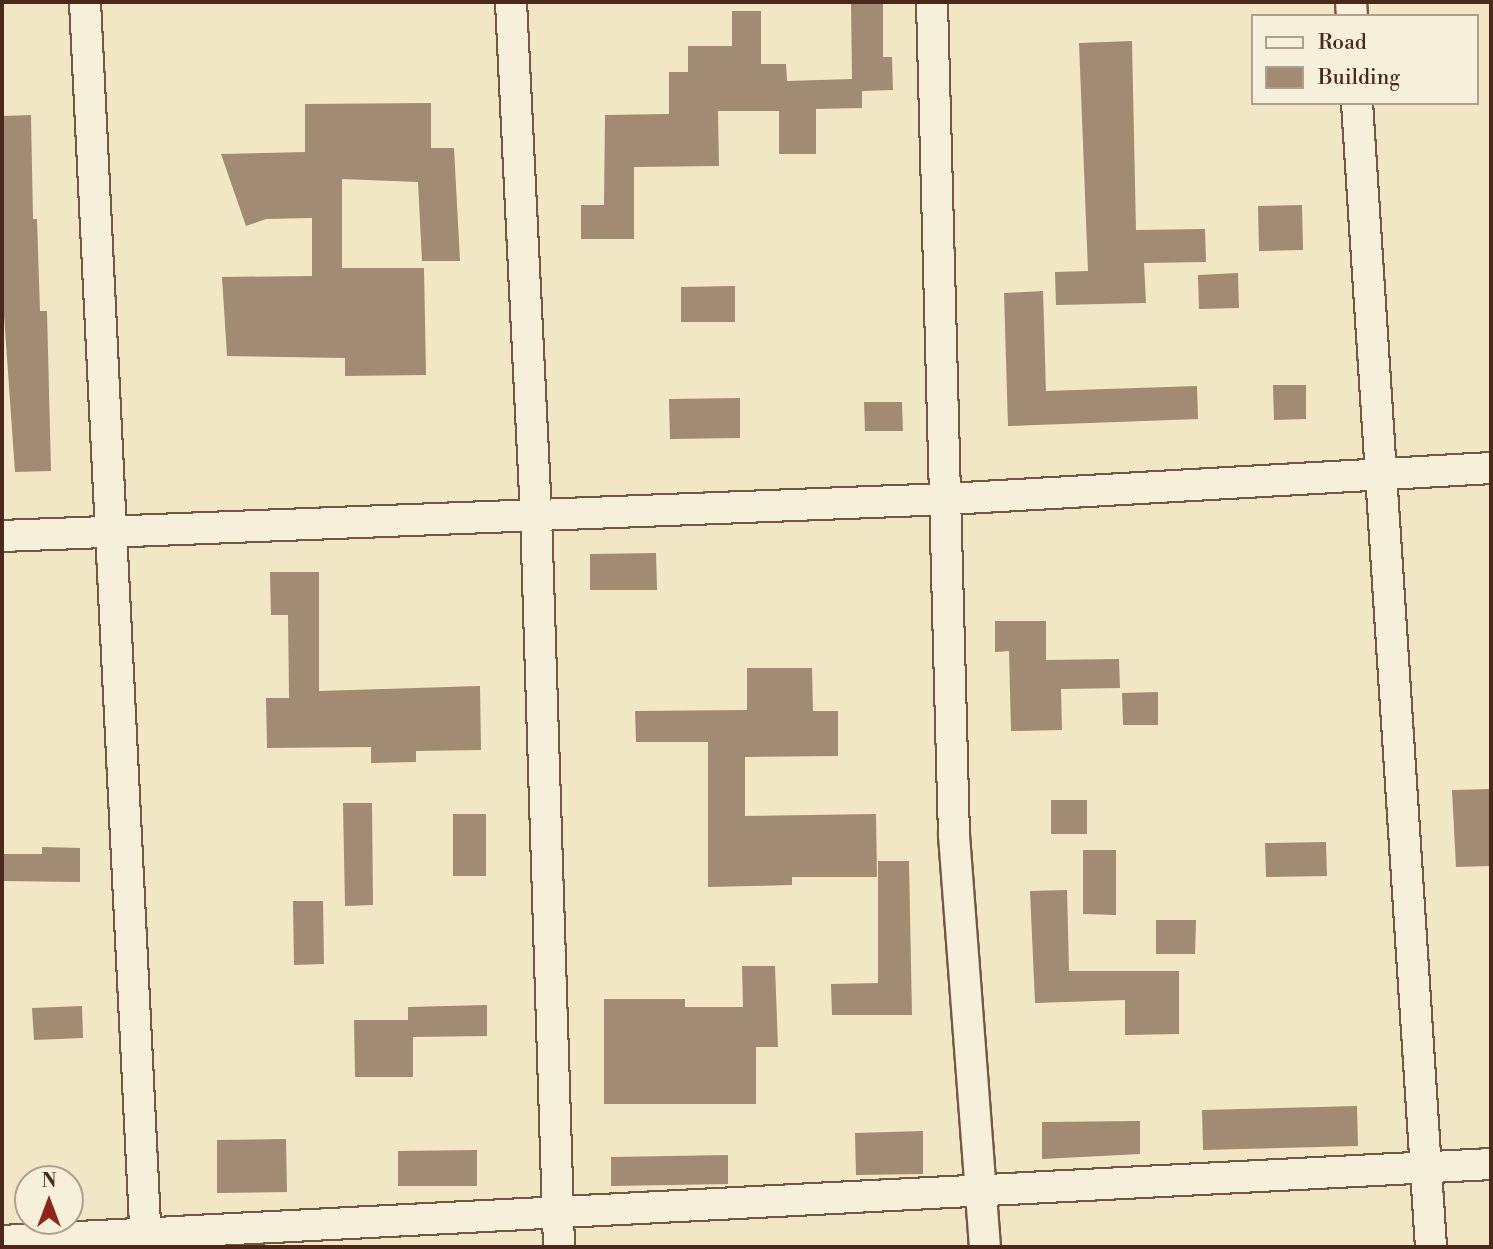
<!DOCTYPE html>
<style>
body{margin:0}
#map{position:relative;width:1493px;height:1249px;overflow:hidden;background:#f1e7c4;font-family:"Libre Bodoni",serif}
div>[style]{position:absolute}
.building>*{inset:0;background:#a18b72}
.roads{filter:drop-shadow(2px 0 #745844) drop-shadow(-2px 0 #745844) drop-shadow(0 2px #745844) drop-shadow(0 -2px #745844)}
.street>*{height:30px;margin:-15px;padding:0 15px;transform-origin:15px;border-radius:15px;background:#f6efd9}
span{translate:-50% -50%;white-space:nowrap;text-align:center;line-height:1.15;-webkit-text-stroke:7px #f6efd9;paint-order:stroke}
.frame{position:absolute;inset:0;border:4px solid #4a281a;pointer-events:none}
.legend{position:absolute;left:1251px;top:14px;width:228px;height:91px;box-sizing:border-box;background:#f6efd9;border:2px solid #b19f8d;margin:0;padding:9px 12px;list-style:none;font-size:21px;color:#4a281a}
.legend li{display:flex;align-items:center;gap:14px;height:35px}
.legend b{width:35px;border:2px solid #b19f8d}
.north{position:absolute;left:14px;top:1165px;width:70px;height:70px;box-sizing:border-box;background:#f6efd9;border:2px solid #b19f8d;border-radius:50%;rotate:0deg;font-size:19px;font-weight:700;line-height:28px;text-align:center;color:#4a281a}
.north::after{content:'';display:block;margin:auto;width:24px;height:32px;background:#8f2418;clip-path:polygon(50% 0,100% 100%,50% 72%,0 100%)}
</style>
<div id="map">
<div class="building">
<i style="clip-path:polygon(851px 2px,883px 2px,883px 57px,892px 57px,893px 90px,862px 91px,862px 108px,816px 109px,816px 154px,779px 154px,779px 111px,718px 111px,719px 166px,634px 167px,634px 239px,581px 239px,581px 205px,604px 205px,605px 115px,669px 114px,669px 72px,688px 72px,688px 46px,732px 46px,732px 11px,761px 11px,761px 64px,786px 64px,787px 81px,852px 79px)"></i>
<i style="clip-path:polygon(1132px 41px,1136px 230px,1205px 229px,1206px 262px,1144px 263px,1146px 303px,1056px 305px,1055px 272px,1088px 271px,1079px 43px)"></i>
<i style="clip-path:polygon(431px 103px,431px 148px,454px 148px,460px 261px,422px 261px,418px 182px,342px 179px,342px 268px,424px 268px,426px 375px,345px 376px,345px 358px,227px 356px,222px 277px,312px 276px,312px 218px,266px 219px,246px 226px,221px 154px,305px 152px,305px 104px)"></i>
<i style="clip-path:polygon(31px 115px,33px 219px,37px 219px,40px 311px,47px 311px,51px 471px,15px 472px,2px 287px,2px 116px)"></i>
<i style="clip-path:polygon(1302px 205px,1303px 250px,1259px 251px,1258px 206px)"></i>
<i style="clip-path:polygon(1238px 273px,1239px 308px,1199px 309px,1198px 275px)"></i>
<i style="clip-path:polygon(735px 286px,735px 322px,681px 322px,681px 287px)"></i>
<i style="clip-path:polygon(1043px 291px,1046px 391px,1197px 386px,1198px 419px,1008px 426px,1004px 293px)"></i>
<i style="clip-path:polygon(1273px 385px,1306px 385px,1306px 419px,1274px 420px)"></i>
<i style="clip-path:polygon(740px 398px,740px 438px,670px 439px,669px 399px)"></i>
<i style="clip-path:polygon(864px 402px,902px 402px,903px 431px,865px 431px)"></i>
<i style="clip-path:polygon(656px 553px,657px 590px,590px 590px,590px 554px)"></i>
<i style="clip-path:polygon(270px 572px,319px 572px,319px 691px,480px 686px,481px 750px,416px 751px,416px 762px,371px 763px,371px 747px,267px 748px,266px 698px,289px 698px,288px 615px,271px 615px)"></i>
<i style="clip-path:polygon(995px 621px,1046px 621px,1046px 660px,1119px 659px,1120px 688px,1061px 689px,1062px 730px,1011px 731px,1009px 651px,995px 652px)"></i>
<i style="clip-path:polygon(747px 668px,812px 668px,813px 711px,838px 711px,838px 756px,745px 757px,745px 816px,876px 814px,877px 877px,792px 877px,792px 885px,708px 887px,708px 742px,636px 742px,635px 711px,747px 710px)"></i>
<i style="clip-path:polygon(1158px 692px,1158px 725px,1123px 725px,1122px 693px)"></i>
<i style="clip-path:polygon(1491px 789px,1491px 866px,1456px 867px,1452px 790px)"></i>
<i style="clip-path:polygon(1051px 800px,1087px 800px,1087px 834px,1051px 834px)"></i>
<i style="clip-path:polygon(343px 803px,372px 803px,373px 905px,345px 906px)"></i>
<i style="clip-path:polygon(453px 814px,486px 814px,486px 876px,453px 876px)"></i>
<i style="clip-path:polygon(1326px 842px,1327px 876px,1266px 877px,1265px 843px)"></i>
<i style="clip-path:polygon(42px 847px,80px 848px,80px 882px,2px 881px,2px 854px,42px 854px)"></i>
<i style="clip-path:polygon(1083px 850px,1116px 850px,1116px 915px,1083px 914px)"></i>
<i style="clip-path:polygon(878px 861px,909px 861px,912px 1015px,832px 1015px,831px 984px,878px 983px)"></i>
<i style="clip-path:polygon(1067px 890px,1069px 971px,1179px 971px,1179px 1034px,1125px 1035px,1125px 1000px,1035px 1003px,1030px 891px)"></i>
<i style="clip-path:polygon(293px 901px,323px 901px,324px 964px,294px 965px)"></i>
<i style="clip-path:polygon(1156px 920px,1196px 920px,1195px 954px,1156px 954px)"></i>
<i style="clip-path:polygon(742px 966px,775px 966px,778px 1047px,756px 1047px,756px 1104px,604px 1104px,604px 999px,685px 999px,685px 1007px,743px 1007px)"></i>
<i style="clip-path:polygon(487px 1005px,487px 1036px,413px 1037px,413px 1077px,355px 1077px,354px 1020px,408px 1020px,408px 1007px)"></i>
<i style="clip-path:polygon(82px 1006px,83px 1038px,34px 1040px,32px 1008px)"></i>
<i style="clip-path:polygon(1357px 1106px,1358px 1146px,1203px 1150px,1202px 1110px)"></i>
<i style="clip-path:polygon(1140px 1121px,1140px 1154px,1042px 1159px,1042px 1122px)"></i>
<i style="clip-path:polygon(923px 1131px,923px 1174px,856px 1175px,855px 1133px)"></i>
<i style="clip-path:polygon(286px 1139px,287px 1192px,217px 1193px,217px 1140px)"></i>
<i style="clip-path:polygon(477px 1150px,477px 1186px,398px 1186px,398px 1151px)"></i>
<i style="clip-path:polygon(728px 1155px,728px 1184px,611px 1186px,611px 1157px)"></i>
</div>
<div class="roads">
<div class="street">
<i style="left:85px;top:2px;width:1246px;rotate:87.19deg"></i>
<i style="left:511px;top:2px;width:514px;rotate:87.21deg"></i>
<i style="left:536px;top:515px;width:732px;rotate:88.2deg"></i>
<i style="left:932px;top:2px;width:833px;rotate:88.49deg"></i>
<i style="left:954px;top:835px;width:413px;rotate:85.7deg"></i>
<i style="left:1351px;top:2px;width:14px;rotate:86deg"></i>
<i style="left:1357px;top:103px;width:1146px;rotate:86.3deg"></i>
<i style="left:2px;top:536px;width:946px;rotate:-2.24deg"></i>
<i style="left:947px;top:499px;width:545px;rotate:-3.26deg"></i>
<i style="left:2px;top:1241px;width:1491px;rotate:-2.96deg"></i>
</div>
</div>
<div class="frame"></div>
<ul class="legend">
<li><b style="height:9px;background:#f6efd9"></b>Road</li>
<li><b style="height:19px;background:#a18b72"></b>Building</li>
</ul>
<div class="north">N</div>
</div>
